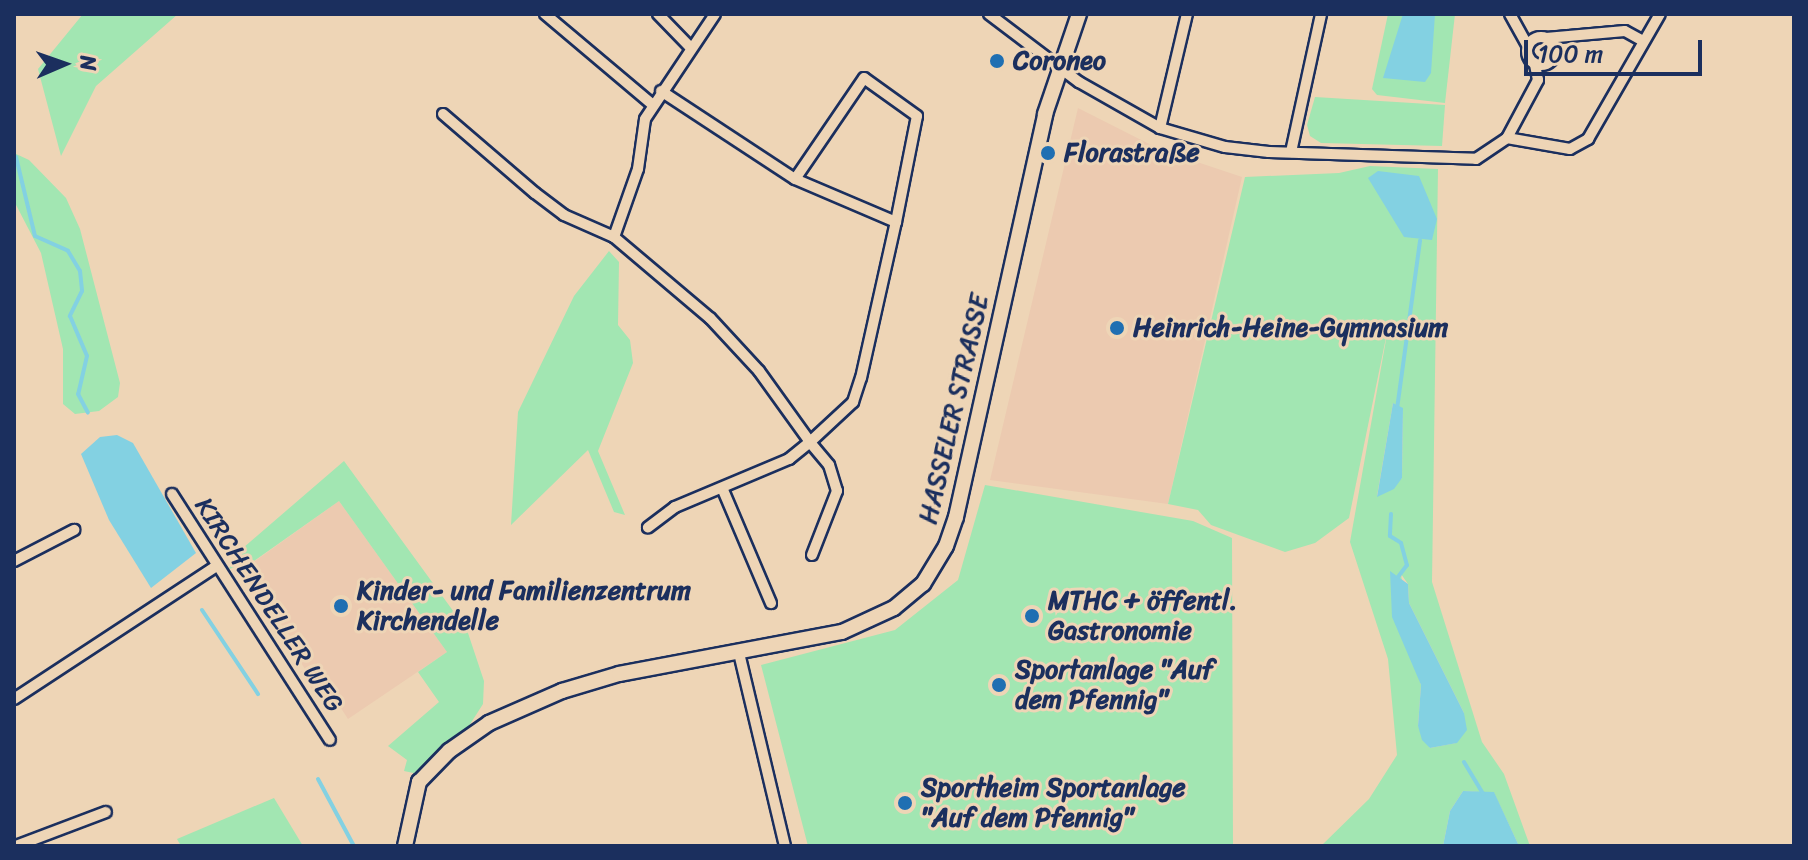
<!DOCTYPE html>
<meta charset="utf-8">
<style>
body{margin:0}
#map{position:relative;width:1808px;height:860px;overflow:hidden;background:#eed5b6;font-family:Sriracha,sans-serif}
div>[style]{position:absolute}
.built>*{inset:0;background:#eccab0}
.green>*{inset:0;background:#a2e6b2}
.water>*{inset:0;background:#83d1e2}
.stream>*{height:4px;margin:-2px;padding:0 2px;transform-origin:2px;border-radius:2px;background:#83d1e2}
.roads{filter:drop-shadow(2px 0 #1b2f5e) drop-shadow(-2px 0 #1b2f5e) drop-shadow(0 2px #1b2f5e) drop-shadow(0 -2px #1b2f5e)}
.minor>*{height:10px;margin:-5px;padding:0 5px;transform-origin:5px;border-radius:5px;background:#eed5b6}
.minor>.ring{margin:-5px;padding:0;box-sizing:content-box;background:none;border:10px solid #eed5b6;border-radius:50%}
.secondary>*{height:14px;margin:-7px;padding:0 7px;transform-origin:7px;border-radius:7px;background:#eed5b6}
.dots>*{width:22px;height:22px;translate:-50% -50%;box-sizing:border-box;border:4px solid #eed5b6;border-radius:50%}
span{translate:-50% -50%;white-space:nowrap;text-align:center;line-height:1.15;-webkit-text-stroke:6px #eed5b6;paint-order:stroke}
.poi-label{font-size:26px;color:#1b2f5e;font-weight:700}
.left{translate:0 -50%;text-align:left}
.street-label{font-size:26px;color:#1b2f5e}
.frame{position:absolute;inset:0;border:16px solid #1b2f5e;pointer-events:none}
.north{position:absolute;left:24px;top:24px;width:80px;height:80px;-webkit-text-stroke:6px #eed5b6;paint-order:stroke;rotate:88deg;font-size:22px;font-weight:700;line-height:32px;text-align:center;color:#1b2f5e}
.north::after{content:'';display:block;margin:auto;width:28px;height:36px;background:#1b2f5e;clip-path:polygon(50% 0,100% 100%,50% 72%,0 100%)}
.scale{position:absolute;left:1524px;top:40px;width:178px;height:36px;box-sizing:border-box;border:4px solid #1b2f5e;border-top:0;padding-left:10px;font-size:24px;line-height:28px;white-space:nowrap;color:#1b2f5e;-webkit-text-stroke:6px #eed5b6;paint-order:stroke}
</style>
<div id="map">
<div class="built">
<i style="clip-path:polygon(1078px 108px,1161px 150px,1242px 177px,1168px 504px,990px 480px)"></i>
<i style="clip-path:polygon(339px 501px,447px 652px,348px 719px,335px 699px,324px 706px,300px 672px,305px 669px,292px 649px,293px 640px,241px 571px)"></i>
</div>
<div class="green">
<i style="clip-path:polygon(83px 14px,178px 14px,96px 86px,61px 156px,38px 69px)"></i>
<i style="clip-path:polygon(1388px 14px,1455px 14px,1445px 103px,1377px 95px,1372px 89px)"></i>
<i style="clip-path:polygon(1315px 97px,1445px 105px,1442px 146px,1321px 143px,1310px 136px,1307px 125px)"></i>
<i style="clip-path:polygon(14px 153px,29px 160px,66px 198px,80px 229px,120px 383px,118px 397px,99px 411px,75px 414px,63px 404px,63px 349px,41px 253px,14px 201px)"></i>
<i style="clip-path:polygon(evenodd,1370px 166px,1438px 169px,1432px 582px,1482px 742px,1504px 774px,1530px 846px,1519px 846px,1494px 793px,1463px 791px,1450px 811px,1443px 846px,1321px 846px,1369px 799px,1397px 755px,1388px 659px,1350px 542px,1389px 323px,1349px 518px,1315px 543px,1285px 552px,1211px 525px,1198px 510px,1168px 504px,1245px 177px,1339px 173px,1370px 166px,1393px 403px,1403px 409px,1402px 478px,1377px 496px,1393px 403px,1370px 166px,1401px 574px,1408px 584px,1409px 603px,1464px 713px,1456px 743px,1430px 748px,1418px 726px,1421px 685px,1412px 657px,1401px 574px)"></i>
<i style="clip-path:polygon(609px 251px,619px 262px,618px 325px,630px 340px,633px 363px,598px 451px,625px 515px,614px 512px,588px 450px,511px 525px,518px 412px,574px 296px)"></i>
<i style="clip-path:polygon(344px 461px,467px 630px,484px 681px,483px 704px,467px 729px,418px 774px,404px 771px,407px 760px,388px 746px,439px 702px,418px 672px,447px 652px,339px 501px,254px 561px,229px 569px,236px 554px)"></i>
<i style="clip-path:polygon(985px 485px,1193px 521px,1232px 538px,1233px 846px,808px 846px,761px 665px,895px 630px,958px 580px)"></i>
<i style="clip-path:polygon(274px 798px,303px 846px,181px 846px,177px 839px)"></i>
</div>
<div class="water">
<i style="clip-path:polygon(1403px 14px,1435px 14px,1431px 73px,1425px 82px,1383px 78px)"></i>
<i style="clip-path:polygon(1378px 171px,1419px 176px,1437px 219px,1432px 240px,1404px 237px,1368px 178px)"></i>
<i style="clip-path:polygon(1393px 403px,1403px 408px,1402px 478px,1394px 489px,1377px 497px)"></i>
<i style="clip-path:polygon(117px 435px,133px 443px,196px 553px,151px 588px,109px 520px,81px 454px,100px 437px)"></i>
<i style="clip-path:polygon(1390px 571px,1408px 584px,1409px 603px,1464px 713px,1467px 730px,1457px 743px,1430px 748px,1422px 740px,1418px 726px,1421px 685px,1392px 617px)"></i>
<i style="clip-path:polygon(1463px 791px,1494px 792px,1519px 846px,1443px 846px,1450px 811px)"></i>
</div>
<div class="stream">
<i style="left:16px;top:157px;width:81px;rotate:76.5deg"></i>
<i style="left:35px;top:236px;width:36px;rotate:24deg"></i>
<i style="left:68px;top:251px;width:23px;rotate:59deg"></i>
<i style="left:80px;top:271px;width:20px;rotate:84deg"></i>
<i style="left:82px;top:291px;width:28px;rotate:116deg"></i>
<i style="left:70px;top:316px;width:43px;rotate:67deg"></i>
<i style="left:87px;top:356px;width:39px;rotate:103deg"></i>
<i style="left:78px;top:394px;width:21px;rotate:62deg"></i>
<i style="left:1397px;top:409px;width:170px;rotate:-82.2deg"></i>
<i style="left:1391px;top:514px;width:22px;rotate:93deg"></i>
<i style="left:1390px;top:536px;width:13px;rotate:32deg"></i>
<i style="left:1401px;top:543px;width:23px;rotate:75deg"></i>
<i style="left:1407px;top:565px;width:15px;rotate:127deg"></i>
<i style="left:202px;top:610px;width:101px;rotate:56.3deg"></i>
<i style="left:1464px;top:762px;width:37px;rotate:59deg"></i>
<i style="left:318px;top:779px;width:76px;rotate:61.8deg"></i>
</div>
<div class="roads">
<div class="minor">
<i style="left:545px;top:14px;width:141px;rotate:40.1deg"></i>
<i style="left:658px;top:14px;width:47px;rotate:45.9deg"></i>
<i style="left:989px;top:14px;width:113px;rotate:37.1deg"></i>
<i style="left:1079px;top:82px;width:93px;rotate:29.6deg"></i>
<i style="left:1160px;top:128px;width:68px;rotate:16.3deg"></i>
<i style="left:1225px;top:147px;width:44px;rotate:6.5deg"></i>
<i style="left:1269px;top:152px;width:207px;rotate:1.9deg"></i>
<i style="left:1476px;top:159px;width:37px;rotate:-34deg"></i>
<i style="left:1507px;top:138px;width:66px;rotate:-61.9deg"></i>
<i style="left:1538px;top:80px;width:16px;rotate:-101deg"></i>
<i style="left:1510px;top:14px;width:37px;rotate:61deg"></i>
<i class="ring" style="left:1527px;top:37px;width:18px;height:18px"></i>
<i style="left:1546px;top:38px;width:79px;rotate:-5.1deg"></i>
<i style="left:1625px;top:31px;width:21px;rotate:29deg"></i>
<i style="left:661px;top:91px;width:160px;rotate:33.3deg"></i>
<i style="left:443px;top:114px;width:121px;rotate:40.7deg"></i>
<i style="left:535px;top:193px;width:36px;rotate:37deg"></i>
<i style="left:564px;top:215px;width:55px;rotate:23.7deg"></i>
<i style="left:614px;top:237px;width:126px;rotate:40.2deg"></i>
<i style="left:710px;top:318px;width:72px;rotate:47.2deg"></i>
<i style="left:759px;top:371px;width:87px;rotate:54.3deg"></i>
<i style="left:810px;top:442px;width:27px;rotate:141deg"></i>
<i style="left:789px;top:459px;width:124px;rotate:157.2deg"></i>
<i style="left:675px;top:507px;width:34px;rotate:143deg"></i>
<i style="left:1160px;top:128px;width:117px;rotate:-76.7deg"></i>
<i style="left:1507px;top:138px;width:64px;rotate:9.9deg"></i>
<i style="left:1570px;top:149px;width:21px;rotate:-29deg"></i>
<i style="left:1588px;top:139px;width:144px;rotate:-60.1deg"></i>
<i style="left:1291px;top:152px;width:141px;rotate:-77.7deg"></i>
<i style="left:614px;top:237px;width:72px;rotate:-70.6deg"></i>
<i style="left:638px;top:169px;width:50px;rotate:-82deg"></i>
<i style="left:645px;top:119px;width:126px;rotate:-56.3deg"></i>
<i style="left:723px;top:490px;width:123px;rotate:67deg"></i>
<i style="left:172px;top:494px;width:292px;rotate:57.3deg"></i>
<i style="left:812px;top:555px;width:69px;rotate:-68.7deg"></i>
<i style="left:837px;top:491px;width:27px;rotate:-107deg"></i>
<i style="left:829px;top:465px;width:30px;rotate:-130deg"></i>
<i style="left:810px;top:442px;width:59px;rotate:-42.9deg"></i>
<i style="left:853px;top:402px;width:25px;rotate:-72deg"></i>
<i style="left:861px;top:378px;width:160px;rotate:-77.4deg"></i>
<i style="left:896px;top:222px;width:108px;rotate:-78.8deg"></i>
<i style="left:917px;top:116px;width:65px;rotate:-144.4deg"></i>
<i style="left:864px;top:78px;width:122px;rotate:124.3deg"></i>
<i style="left:795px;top:179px;width:110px;rotate:23.1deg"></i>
<i style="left:14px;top:561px;width:68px;rotate:-27.3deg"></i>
<i style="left:739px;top:653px;width:198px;rotate:76.6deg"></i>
<i style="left:14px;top:699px;width:240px;rotate:-33.3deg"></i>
<i style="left:16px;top:846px;width:96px;rotate:-20.7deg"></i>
</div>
<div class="secondary">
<i style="left:405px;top:846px;width:66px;rotate:-77.7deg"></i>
<i style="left:419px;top:782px;width:43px;rotate:-45.9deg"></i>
<i style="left:449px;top:751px;width:49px;rotate:-35deg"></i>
<i style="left:489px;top:723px;width:80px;rotate:-23.7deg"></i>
<i style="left:562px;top:691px;width:59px;rotate:-16.6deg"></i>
<i style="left:619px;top:674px;width:227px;rotate:-10.7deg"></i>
<i style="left:842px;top:632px;width:57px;rotate:-24.8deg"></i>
<i style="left:894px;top:608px;width:38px;rotate:-40deg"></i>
<i style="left:923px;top:584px;width:44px;rotate:-58.8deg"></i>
<i style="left:946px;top:546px;width:31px;rotate:-71deg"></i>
<i style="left:956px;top:517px;width:413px;rotate:-77.5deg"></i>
<i style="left:1045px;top:114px;width:106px;rotate:-71.2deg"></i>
</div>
</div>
<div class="dots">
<i style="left:997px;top:61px;background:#1f6fb2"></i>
<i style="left:1048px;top:153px;background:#1f6fb2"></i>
<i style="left:1117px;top:328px;background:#1f6fb2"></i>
<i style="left:341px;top:606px;background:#1f6fb2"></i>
<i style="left:1032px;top:616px;background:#1f6fb2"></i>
<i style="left:999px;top:685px;background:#1f6fb2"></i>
<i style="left:905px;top:803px;background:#1f6fb2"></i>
</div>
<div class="poi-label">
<span class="left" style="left:1013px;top:61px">Coroneo</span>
<span class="left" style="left:1064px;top:153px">Florastraße</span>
<span class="left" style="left:1133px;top:328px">Heinrich-Heine-Gymnasium</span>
<span class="left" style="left:357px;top:606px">Kinder- und Familienzentrum<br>Kirchendelle</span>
<span class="left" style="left:1048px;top:616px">MTHC + öffentl.<br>Gastronomie</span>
<span class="left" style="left:1015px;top:685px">Sportanlage "Auf<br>dem Pfennig"</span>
<span class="left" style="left:921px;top:803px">Sportheim Sportanlage<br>"Auf dem Pfennig"</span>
</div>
<div class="street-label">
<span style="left:954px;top:409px;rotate:-77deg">HASSELER STRASSE</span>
<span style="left:269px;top:605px;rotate:57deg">KIRCHENDELLER WEG</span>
</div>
<div class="frame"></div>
<div class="north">N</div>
<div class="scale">100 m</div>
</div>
